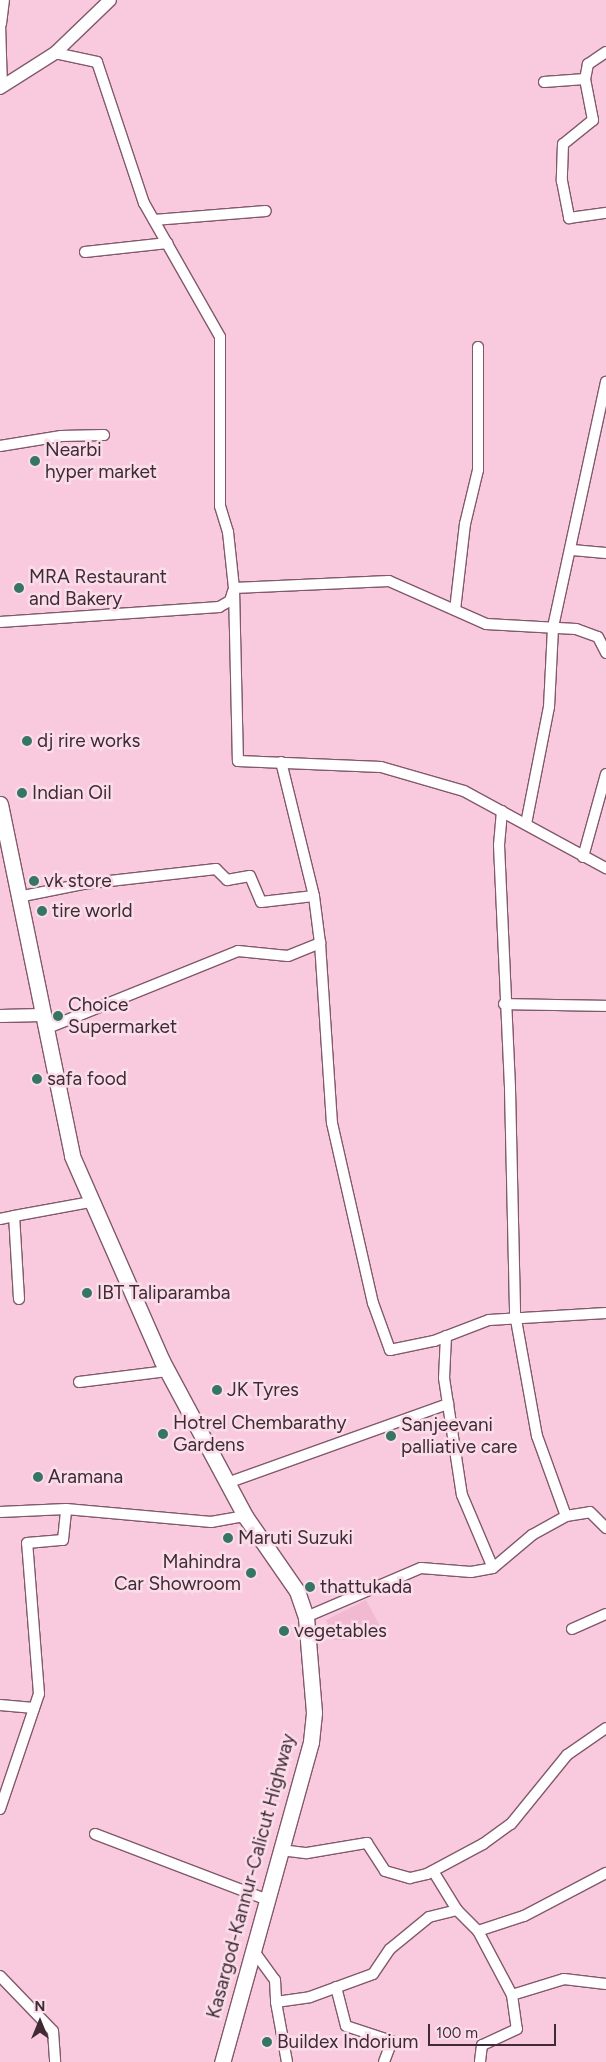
<!DOCTYPE html>
<style>
body{margin:0}
#map{position:relative;width:606px;height:2062px;overflow:hidden;background:#f9c9dd;font-family:Figtree,sans-serif}
div>[style]{position:absolute}
.built>*{inset:0;background:#f1bad1}
.roads{filter:drop-shadow(1px 0 #82596b) drop-shadow(-1px 0 #82596b) drop-shadow(0 1px #82596b) drop-shadow(0 -1px #82596b)}
.minor>*{height:10px;margin:-5px;padding:0 5px;transform-origin:5px;border-radius:5px;background:#fff}
.major>*{height:12px;margin:-6px;padding:0 6px;transform-origin:6px;border-radius:6px;background:#fff}
.highway>*{height:15px;margin:-7.5px;padding:0 7.5px;transform-origin:7.5px;border-radius:7.5px;background:#fff}
.dots>*{width:14px;height:14px;translate:-50% -50%;box-sizing:border-box;border:2px solid #fadde8;border-radius:50%}
span{translate:-50% -50%;white-space:nowrap;text-align:center;line-height:1.15;-webkit-text-stroke:5px #fadde8;paint-order:stroke}
.poi-label{font-size:19px;color:#3e2b33}
.left{translate:0 -50%;text-align:left}
.right{translate:-100% -50%;text-align:right}
.street-label{font-size:19px;color:#3e2b33}
.north{position:absolute;left:15px;top:1997px;width:50px;height:50px;-webkit-text-stroke:4px #fadde8;paint-order:stroke;rotate:0deg;font-size:14px;font-weight:700;line-height:20px;text-align:center;color:#3e2b33}
.north::after{content:'';display:block;margin:auto;width:18px;height:22px;background:#3e2b33;clip-path:polygon(50% 0,100% 100%,50% 72%,0 100%)}
.scale{position:absolute;left:428px;top:2024px;width:128px;height:22px;box-sizing:border-box;border:2px solid #3e2b33;border-top:0;padding-left:6px;font-size:15px;line-height:18px;white-space:nowrap;color:#3e2b33;-webkit-text-stroke:4px #fadde8;paint-order:stroke}
</style>
<div id="map">
<div class="built">
<i style="clip-path:polygon(366px 1600px,380px 1626px,366px 1640px,334px 1640px,326px 1620px)"></i>
</div>
<div class="roads">
<div class="minor">
<i style="left:0;top:24px;width:63px;rotate:88.2deg"></i>
<i style="left:1px;top:24px;width:24px;rotate:-83deg"></i>
<i style="left:606px;top:52px;width:22px;rotate:146deg"></i>
<i style="left:588px;top:64px;width:15px;rotate:101deg"></i>
<i style="left:585px;top:79px;width:42px;rotate:79deg"></i>
<i style="left:593px;top:120px;width:38px;rotate:141deg"></i>
<i style="left:563px;top:144px;width:37px;rotate:92deg"></i>
<i style="left:562px;top:181px;width:38px;rotate:79deg"></i>
<i style="left:569px;top:218px;width:37px;rotate:-8deg"></i>
<i style="left:55px;top:53px;width:43px;rotate:12.1deg"></i>
<i style="left:97px;top:62px;width:149px;rotate:71.6deg"></i>
<i style="left:144px;top:203px;width:154px;rotate:60.4deg"></i>
<i style="left:220px;top:337px;width:169px;rotate:90deg"></i>
<i style="left:220px;top:506px;width:27px;rotate:73deg"></i>
<i style="left:228px;top:532px;width:56px;rotate:83.9deg"></i>
<i style="left:234px;top:588px;width:173px;rotate:88.7deg"></i>
<i style="left:238px;top:761px;width:143px;rotate:2.4deg"></i>
<i style="left:381px;top:767px;width:86px;rotate:16.1deg"></i>
<i style="left:464px;top:791px;width:162px;rotate:28.5deg"></i>
<i style="left:544px;top:82px;width:41px;rotate:-4.2deg"></i>
<i style="left:154px;top:220px;width:112px;rotate:-4.6deg"></i>
<i style="left:85px;top:252px;width:83px;rotate:-6.2deg"></i>
<i style="left:0;top:446px;width:62px;rotate:-9.3deg"></i>
<i style="left:61px;top:436px;width:43px;rotate:-1.3deg"></i>
<i style="left:572px;top:550px;width:34px;rotate:5deg"></i>
<i style="left:234px;top:588px;width:155px;rotate:-2.6deg"></i>
<i style="left:389px;top:581px;width:106px;rotate:23.9deg"></i>
<i style="left:486px;top:624px;width:90px;rotate:3.2deg"></i>
<i style="left:576px;top:629px;width:23px;rotate:20deg"></i>
<i style="left:598px;top:637px;width:18px;rotate:63deg"></i>
<i style="left:455px;top:610px;width:87px;rotate:-83.4deg"></i>
<i style="left:465px;top:524px;width:56px;rotate:-76.5deg"></i>
<i style="left:478px;top:470px;width:123px;rotate:-90deg"></i>
<i style="left:0;top:622px;width:220px;rotate:-3.9deg"></i>
<i style="left:219px;top:607px;width:13px;rotate:-29deg"></i>
<i style="left:230px;top:601px;width:10px;rotate:-73deg"></i>
<i style="left:502px;top:811px;width:34px;rotate:95deg"></i>
<i style="left:499px;top:845px;width:244px;rotate:87.4deg"></i>
<i style="left:510px;top:1089px;width:225px;rotate:88.7deg"></i>
<i style="left:515px;top:1314px;width:124px;rotate:79.8deg"></i>
<i style="left:537px;top:1436px;width:85px;rotate:70.1deg"></i>
<i style="left:526px;top:824px;width:119px;rotate:-78.9deg"></i>
<i style="left:549px;top:707px;width:80px;rotate:-87.1deg"></i>
<i style="left:553px;top:627px;width:251px;rotate:-77.8deg"></i>
<i style="left:583px;top:857px;width:86px;rotate:-74.5deg"></i>
<i style="left:18px;top:897px;width:66px;rotate:-11.3deg"></i>
<i style="left:83px;top:884px;width:134px;rotate:-6.4deg"></i>
<i style="left:216px;top:869px;width:16px;rotate:45deg"></i>
<i style="left:227px;top:880px;width:23px;rotate:-10deg"></i>
<i style="left:250px;top:876px;width:28px;rotate:67deg"></i>
<i style="left:261px;top:902px;width:53px;rotate:-6.5deg"></i>
<i style="left:320px;top:943px;width:180px;rotate:86.2deg"></i>
<i style="left:332px;top:1123px;width:185px;rotate:77.2deg"></i>
<i style="left:373px;top:1303px;width:50px;rotate:70.1deg"></i>
<i style="left:390px;top:1350px;width:45px;rotate:-11.6deg"></i>
<i style="left:434px;top:1341px;width:59px;rotate:-20.9deg"></i>
<i style="left:489px;top:1320px;width:117px;rotate:-3.4deg"></i>
<i style="left:504px;top:1004px;width:102px;rotate:1.1deg"></i>
<i style="left:45px;top:1029px;width:208px;rotate:-22deg"></i>
<i style="left:238px;top:951px;width:50px;rotate:5.7deg"></i>
<i style="left:288px;top:956px;width:35px;rotate:-22deg"></i>
<i style="left:320px;top:943px;width:47px;rotate:-97.3deg"></i>
<i style="left:314px;top:896px;width:138px;rotate:-103.8deg"></i>
<i style="left:0;top:1219px;width:14px;rotate:-12deg"></i>
<i style="left:19px;top:1299px;width:83px;rotate:-93.4deg"></i>
<i style="left:14px;top:1216px;width:77px;rotate:-10.4deg"></i>
<i style="left:446px;top:1336px;width:42px;rotate:92.7deg"></i>
<i style="left:444px;top:1378px;width:118px;rotate:81.3deg"></i>
<i style="left:462px;top:1495px;width:79px;rotate:67deg"></i>
<i style="left:79px;top:1382px;width:89px;rotate:-7.1deg"></i>
<i style="left:227px;top:1483px;width:235px;rotate:-19.7deg"></i>
<i style="left:0;top:1512px;width:66px;rotate:-2.6deg"></i>
<i style="left:66px;top:1509px;width:146px;rotate:5.1deg"></i>
<i style="left:211px;top:1522px;width:35px;rotate:-10deg"></i>
<i style="left:306px;top:1617px;width:125px;rotate:-23.1deg"></i>
<i style="left:421px;top:1568px;width:50px;rotate:4.6deg"></i>
<i style="left:471px;top:1572px;width:22px;rotate:-10deg"></i>
<i style="left:493px;top:1568px;width:51px;rotate:-40.2deg"></i>
<i style="left:532px;top:1535px;width:39px;rotate:-29deg"></i>
<i style="left:566px;top:1516px;width:24px;rotate:-9deg"></i>
<i style="left:590px;top:1512px;width:23px;rotate:45deg"></i>
<i style="left:572px;top:1629px;width:37px;rotate:-24deg"></i>
<i style="left:0;top:1705px;width:34px;rotate:5deg"></i>
<i style="left:0;top:1809px;width:121px;rotate:-71.3deg"></i>
<i style="left:39px;top:1694px;width:151px;rotate:-94.5deg"></i>
<i style="left:27px;top:1543px;width:36px;rotate:-5deg"></i>
<i style="left:63px;top:1540px;width:31px;rotate:-84deg"></i>
<i style="left:95px;top:1834px;width:185px;rotate:20.9deg"></i>
<i style="left:281px;top:1850px;width:26px;rotate:7deg"></i>
<i style="left:307px;top:1853px;width:61px;rotate:-9.5deg"></i>
<i style="left:367px;top:1843px;width:33px;rotate:57deg"></i>
<i style="left:385px;top:1871px;width:26px;rotate:16deg"></i>
<i style="left:410px;top:1878px;width:17px;rotate:-13deg"></i>
<i style="left:427px;top:1874px;width:64px;rotate:-28.2deg"></i>
<i style="left:483px;top:1844px;width:34px;rotate:-36deg"></i>
<i style="left:511px;top:1824px;width:89px;rotate:-50.9deg"></i>
<i style="left:567px;top:1755px;width:47px;rotate:-34.7deg"></i>
<i style="left:433px;top:1871px;width:46px;rotate:58.4deg"></i>
<i style="left:478px;top:1931px;width:48px;rotate:-18.1deg"></i>
<i style="left:524px;top:1916px;width:93px;rotate:-27.7deg"></i>
<i style="left:253px;top:1950px;width:37px;rotate:54deg"></i>
<i style="left:275px;top:1980px;width:22px;rotate:87deg"></i>
<i style="left:276px;top:2002px;width:34px;rotate:-8deg"></i>
<i style="left:310px;top:1997px;width:67px;rotate:-20.1deg"></i>
<i style="left:373px;top:1974px;width:30px;rotate:-56deg"></i>
<i style="left:390px;top:1949px;width:50px;rotate:-39.4deg"></i>
<i style="left:429px;top:1917px;width:29px;rotate:-14deg"></i>
<i style="left:457px;top:1910px;width:30px;rotate:45deg"></i>
<i style="left:478px;top:1931px;width:72px;rotate:62deg"></i>
<i style="left:512px;top:1995px;width:34px;rotate:82deg"></i>
<i style="left:517px;top:2029px;width:38px;rotate:155deg"></i>
<i style="left:482px;top:2045px;width:17px;rotate:97deg"></i>
<i style="left:0;top:1976px;width:76px;rotate:46.1deg"></i>
<i style="left:53px;top:2031px;width:31px;rotate:86deg"></i>
<i style="left:336px;top:1987px;width:40px;rotate:75.6deg"></i>
<i style="left:346px;top:2026px;width:48px;rotate:18.1deg"></i>
<i style="left:392px;top:2041px;width:22px;rotate:111deg"></i>
<i style="left:512px;top:1995px;width:54px;rotate:-17.1deg"></i>
<i style="left:564px;top:1979px;width:42px;rotate:6.8deg"></i>
<i style="left:276px;top:2002px;width:61px;rotate:79.6deg"></i>
</div>
<div class="major">
<i style="left:0;top:88px;width:65px;rotate:-32.5deg"></i>
<i style="left:55px;top:53px;width:76px;rotate:-43.9deg"></i>
<i style="left:0;top:1016px;width:42px;rotate:-1.4deg"></i>
</div>
<div class="highway">
<i style="left:0;top:804px;width:359px;rotate:78.4deg"></i>
<i style="left:72px;top:1156px;width:224px;rotate:66.3deg"></i>
<i style="left:162px;top:1361px;width:176px;rotate:61.8deg"></i>
<i style="left:245px;top:1516px;width:91px;rotate:55.3deg"></i>
<i style="left:297px;top:1591px;width:28px;rotate:71deg"></i>
<i style="left:306px;top:1617px;width:96px;rotate:85.2deg"></i>
<i style="left:314px;top:1713px;width:29px;rotate:96deg"></i>
<i style="left:311px;top:1742px;width:332px;rotate:105.5deg"></i>
</div>
</div>
<div class="dots">
<i style="left:35px;top:461px;background:#367562"></i>
<i style="left:19px;top:588px;background:#367562"></i>
<i style="left:27px;top:741px;background:#367562"></i>
<i style="left:22px;top:793px;background:#367562"></i>
<i style="left:34px;top:881px;background:#367562"></i>
<i style="left:42px;top:911px;background:#367562"></i>
<i style="left:58px;top:1016px;background:#367562"></i>
<i style="left:37px;top:1079px;background:#367562"></i>
<i style="left:87px;top:1293px;background:#367562"></i>
<i style="left:217px;top:1390px;background:#367562"></i>
<i style="left:163px;top:1434px;background:#367562"></i>
<i style="left:391px;top:1436px;background:#367562"></i>
<i style="left:38px;top:1477px;background:#367562"></i>
<i style="left:228px;top:1538px;background:#367562"></i>
<i style="left:251px;top:1573px;background:#367562"></i>
<i style="left:310px;top:1587px;background:#367562"></i>
<i style="left:284px;top:1631px;background:#367562"></i>
<i style="left:267px;top:2042px;background:#367562"></i>
</div>
<div class="poi-label">
<span class="left" style="left:45px;top:461px">Nearbi<br>hyper market</span>
<span class="left" style="left:29px;top:588px">MRA Restaurant<br>and Bakery</span>
<span class="left" style="left:37px;top:741px">dj rire works</span>
<span class="left" style="left:32px;top:793px">Indian Oil</span>
<span class="left" style="left:44px;top:881px">vk store</span>
<span class="left" style="left:52px;top:911px">tire world</span>
<span class="left" style="left:68px;top:1016px">Choice<br>Supermarket</span>
<span class="left" style="left:47px;top:1079px">safa food</span>
<span class="left" style="left:97px;top:1293px">IBT Taliparamba</span>
<span class="left" style="left:227px;top:1390px">JK Tyres</span>
<span class="left" style="left:173px;top:1434px">Hotrel Chembarathy<br>Gardens</span>
<span class="left" style="left:401px;top:1436px">Sanjeevani<br>palliative care</span>
<span class="left" style="left:48px;top:1477px">Aramana</span>
<span class="left" style="left:238px;top:1538px">Maruti Suzuki</span>
<span class="right" style="left:241px;top:1573px">Mahindra<br>Car Showroom</span>
<span class="left" style="left:320px;top:1587px">thattukada</span>
<span class="left" style="left:294px;top:1631px">vegetables</span>
<span class="left" style="left:277px;top:2042px">Buildex Indorium</span>
</div>
<div class="street-label">
<span style="left:251px;top:1876px;rotate:-75deg">Kasargod-Kannur-Calicut Highway</span>
</div>
<div class="north">N</div>
<div class="scale">100 m</div>
</div>
